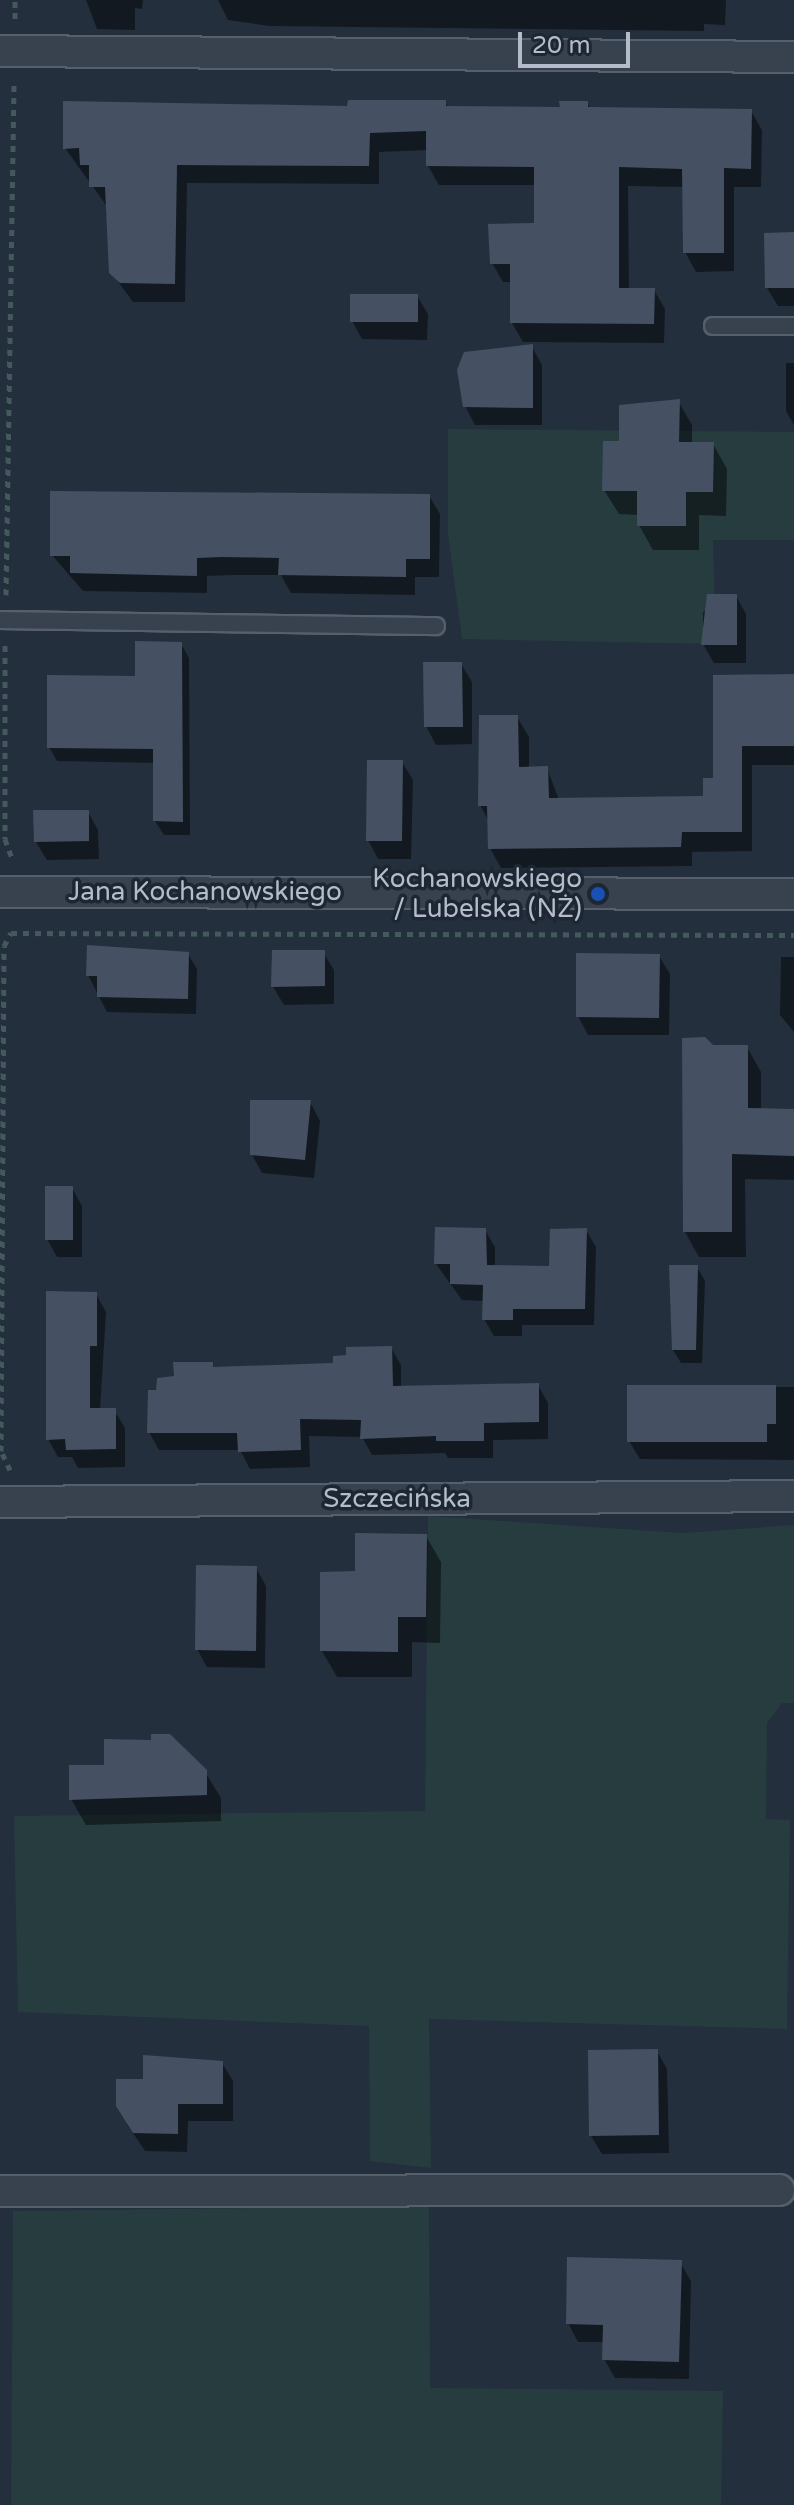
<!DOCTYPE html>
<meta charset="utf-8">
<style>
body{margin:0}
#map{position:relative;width:794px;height:2505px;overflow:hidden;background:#242f3e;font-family:"Varela Round",sans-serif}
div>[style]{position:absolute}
.green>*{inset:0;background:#263c3f}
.shadow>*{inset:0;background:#0007}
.building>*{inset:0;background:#455162}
.path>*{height:5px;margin-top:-2.5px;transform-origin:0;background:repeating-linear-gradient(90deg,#44595c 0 6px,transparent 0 12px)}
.roads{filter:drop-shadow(2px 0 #565f6c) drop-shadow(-2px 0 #565f6c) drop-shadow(0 2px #565f6c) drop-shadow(0 -2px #565f6c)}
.lane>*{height:16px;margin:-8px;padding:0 8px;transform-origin:8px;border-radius:8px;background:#38414e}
.street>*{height:30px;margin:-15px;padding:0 15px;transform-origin:15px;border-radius:15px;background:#38414e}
.dots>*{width:22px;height:22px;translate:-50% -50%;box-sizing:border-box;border:4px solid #1d2633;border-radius:50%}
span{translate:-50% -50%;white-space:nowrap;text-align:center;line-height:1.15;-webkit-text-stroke:7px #1d2633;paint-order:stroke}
.poi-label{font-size:26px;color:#b4bcc9}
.right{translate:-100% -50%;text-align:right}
.street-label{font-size:26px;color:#b4bcc9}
.scale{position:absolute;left:518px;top:32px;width:112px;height:36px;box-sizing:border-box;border:4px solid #b4bcc9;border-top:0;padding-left:10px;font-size:24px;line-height:28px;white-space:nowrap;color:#b4bcc9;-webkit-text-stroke:6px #1d2633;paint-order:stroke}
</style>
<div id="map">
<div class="green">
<i style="clip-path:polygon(448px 429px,794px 432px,794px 540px,713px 540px,716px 644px,462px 639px,448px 534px)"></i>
<i style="clip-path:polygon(428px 1516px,682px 1533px,794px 1525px,794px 1703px,782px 1703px,767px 1723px,766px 1819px,790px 1820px,787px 2029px,429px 2019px,431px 2168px,370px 2161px,369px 2026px,18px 2012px,14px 1816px,425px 1811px)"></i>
<i style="clip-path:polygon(429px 2206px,430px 2388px,723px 2391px,721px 2505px,11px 2505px,13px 2211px)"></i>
</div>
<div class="shadow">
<i style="clip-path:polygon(86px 0,143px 0,142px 9px,135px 8px,135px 30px,97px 29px)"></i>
<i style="clip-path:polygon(218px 0,726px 0,725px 25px,704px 24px,704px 31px,269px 26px,228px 20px)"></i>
<i style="clip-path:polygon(445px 102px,449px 108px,562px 109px,587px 103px,591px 109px,751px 111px,762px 130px,761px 187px,734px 187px,734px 271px,696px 272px,685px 252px,684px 187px,628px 186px,629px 290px,654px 290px,665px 309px,664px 343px,523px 342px,512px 323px,512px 282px,503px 282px,492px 263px,536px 224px,536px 185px,439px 185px,428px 166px,428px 150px,379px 152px,379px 184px,187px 183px,185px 302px,133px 302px,111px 272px,106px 205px,65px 148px,349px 108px)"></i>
<i style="clip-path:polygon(794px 234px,794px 306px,778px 306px,767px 288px)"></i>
<i style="clip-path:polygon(417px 296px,428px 314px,427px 340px,362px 339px,352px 321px)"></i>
<i style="clip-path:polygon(532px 347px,542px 365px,542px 425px,475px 425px,465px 406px)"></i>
<i style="clip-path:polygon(786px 363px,794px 363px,794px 425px,786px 411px)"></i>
<i style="clip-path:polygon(678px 401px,692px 425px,692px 444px,713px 444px,727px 469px,726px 516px,699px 515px,699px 550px,653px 550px,639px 525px,639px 515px,619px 514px,604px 490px)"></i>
<i style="clip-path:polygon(429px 496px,440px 514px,439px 577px,415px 577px,415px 595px,291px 593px,281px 575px,233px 575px,207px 576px,207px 593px,83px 591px,52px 555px)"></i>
<i style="clip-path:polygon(736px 596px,746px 614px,746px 663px,714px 663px,703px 644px,703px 612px)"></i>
<i style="clip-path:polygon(181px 644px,189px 658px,190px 835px,164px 835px,155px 821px,155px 763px,57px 761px,49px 747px)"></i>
<i style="clip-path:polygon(461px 664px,472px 682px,472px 744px,436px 745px,426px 726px)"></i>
<i style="clip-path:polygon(794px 676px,794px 765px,752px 765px,752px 851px,692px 852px,692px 866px,501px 868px,490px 848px,489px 822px,480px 805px,517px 717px,529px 737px,529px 768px,547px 768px,559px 800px,705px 798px)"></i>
<i style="clip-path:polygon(402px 762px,413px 780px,411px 859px,378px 859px,368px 840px)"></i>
<i style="clip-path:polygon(88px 812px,98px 830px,99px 859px,47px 860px,36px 842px)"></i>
<i style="clip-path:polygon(323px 952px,334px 970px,334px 1004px,284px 1005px,273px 987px)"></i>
<i style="clip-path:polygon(188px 954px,197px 969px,196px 1014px,107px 1012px,88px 975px)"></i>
<i style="clip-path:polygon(659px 956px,670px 974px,669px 1035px,588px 1035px,578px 1016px)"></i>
<i style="clip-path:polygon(781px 957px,794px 957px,794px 1032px,780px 1015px)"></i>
<i style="clip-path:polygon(712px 1047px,747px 1047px,761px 1072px,761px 1110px,794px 1111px,794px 1180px,745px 1179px,746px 1257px,699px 1257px,685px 1232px)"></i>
<i style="clip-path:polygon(310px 1102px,320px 1121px,314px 1178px,262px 1173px,252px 1155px)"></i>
<i style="clip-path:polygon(72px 1188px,82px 1206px,82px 1257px,57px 1257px,47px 1239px)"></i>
<i style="clip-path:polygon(485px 1230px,495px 1247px,495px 1267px,551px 1268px,586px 1230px,596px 1247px,594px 1325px,522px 1325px,522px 1336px,494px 1336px,484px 1319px,485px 1301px,462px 1300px,436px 1264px)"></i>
<i style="clip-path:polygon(697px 1267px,705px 1281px,702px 1363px,681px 1363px,673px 1350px)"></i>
<i style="clip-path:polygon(96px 1294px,106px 1312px,100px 1410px,114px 1410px,125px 1428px,125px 1467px,78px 1468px,72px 1457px,58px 1457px,48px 1439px)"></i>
<i style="clip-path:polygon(391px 1348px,401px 1365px,401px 1388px,538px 1385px,548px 1403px,548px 1439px,493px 1440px,493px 1458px,448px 1458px,445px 1453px,372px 1455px,362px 1437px,309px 1436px,310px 1467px,250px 1469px,240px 1450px,159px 1450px,149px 1432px,158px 1392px,176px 1377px,212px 1364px,214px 1369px,335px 1365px)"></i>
<i style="clip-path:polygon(629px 1387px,794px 1387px,794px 1460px,640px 1459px,629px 1441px)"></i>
<i style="clip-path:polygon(426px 1536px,441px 1562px,440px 1643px,412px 1642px,412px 1677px,337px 1677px,322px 1651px,357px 1573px)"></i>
<i style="clip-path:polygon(256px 1568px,266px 1586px,265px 1668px,207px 1667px,197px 1649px)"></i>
<i style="clip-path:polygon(205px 1772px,221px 1798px,221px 1821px,86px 1825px,71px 1799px)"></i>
<i style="clip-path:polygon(657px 2051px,667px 2069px,669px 2153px,602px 2154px,591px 2136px)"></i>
<i style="clip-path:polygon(222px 2063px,233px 2081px,233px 2121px,188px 2121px,187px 2152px,145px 2151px,127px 2124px,145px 2081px)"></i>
<i style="clip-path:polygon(680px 2262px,691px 2281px,689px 2379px,615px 2378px,604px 2359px,605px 2342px,578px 2342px,568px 2323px)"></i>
</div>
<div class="building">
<i style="clip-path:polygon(348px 100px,446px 100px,446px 106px,560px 107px,559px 101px,588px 101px,588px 107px,752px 109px,751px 169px,724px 168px,724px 253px,683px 253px,682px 169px,619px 167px,619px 288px,655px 288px,654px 324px,510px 323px,510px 264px,490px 264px,488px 224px,534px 223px,534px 167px,426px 166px,426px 131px,370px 133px,369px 166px,177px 165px,175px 284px,120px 283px,109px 273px,105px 187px,89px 187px,89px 165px,80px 165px,79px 148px,63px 149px,63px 101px,347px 106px)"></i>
<i style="clip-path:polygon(794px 232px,794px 288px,765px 288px,764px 233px)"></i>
<i style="clip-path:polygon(350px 294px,418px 294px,418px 322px,350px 322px)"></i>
<i style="clip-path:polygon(533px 344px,533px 408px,463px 407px,457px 370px,464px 352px)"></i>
<i style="clip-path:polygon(680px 399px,679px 442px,714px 442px,713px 492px,686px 492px,686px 526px,637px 526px,637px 491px,602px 491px,603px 441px,619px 441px,619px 405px)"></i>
<i style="clip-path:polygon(50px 491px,430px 494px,430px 559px,406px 559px,406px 577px,278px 575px,279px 558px,221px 557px,197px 558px,197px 576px,70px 573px,70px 556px,50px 556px)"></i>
<i style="clip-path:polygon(707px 594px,737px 594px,737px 645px,701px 645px)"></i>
<i style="clip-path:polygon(135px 641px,182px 642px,183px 822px,153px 821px,153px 749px,47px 748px,47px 675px,135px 676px)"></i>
<i style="clip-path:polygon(423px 662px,462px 662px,463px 727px,424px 727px)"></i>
<i style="clip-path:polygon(794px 674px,794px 746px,742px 746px,742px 832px,682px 832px,681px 847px,488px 849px,487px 806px,478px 806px,479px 715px,518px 715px,519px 767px,548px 766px,549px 798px,703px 796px,703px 778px,713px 778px,713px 675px)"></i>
<i style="clip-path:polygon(367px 760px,403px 760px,402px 841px,366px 841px)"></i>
<i style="clip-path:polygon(33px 810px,89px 810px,89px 841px,34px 842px)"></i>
<i style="clip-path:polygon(87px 945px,189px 952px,188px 999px,97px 997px,97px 976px,86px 976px)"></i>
<i style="clip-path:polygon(272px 950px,325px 950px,325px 986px,271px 987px)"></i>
<i style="clip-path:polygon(576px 953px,660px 954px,659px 1018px,576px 1017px)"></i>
<i style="clip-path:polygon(705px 1037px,713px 1045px,748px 1045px,748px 1108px,794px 1109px,794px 1156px,732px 1154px,732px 1232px,683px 1232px,682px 1038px)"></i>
<i style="clip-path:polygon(250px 1100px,311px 1100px,305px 1160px,250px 1155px)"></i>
<i style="clip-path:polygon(45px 1186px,73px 1186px,73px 1240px,45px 1240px)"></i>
<i style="clip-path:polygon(435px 1227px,486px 1228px,487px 1265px,549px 1266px,550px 1229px,587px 1228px,585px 1309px,513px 1309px,513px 1320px,482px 1320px,483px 1285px,450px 1284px,450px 1264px,434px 1264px)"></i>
<i style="clip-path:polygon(669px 1265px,698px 1265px,696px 1350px,672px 1350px)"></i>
<i style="clip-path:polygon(46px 1291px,97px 1292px,97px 1346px,90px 1346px,90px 1408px,116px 1408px,116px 1449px,66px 1450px,65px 1439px,46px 1440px)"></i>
<i style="clip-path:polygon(392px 1346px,393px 1386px,539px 1383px,539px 1422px,484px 1423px,484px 1441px,436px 1441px,436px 1436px,360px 1439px,361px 1420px,300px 1419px,301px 1450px,238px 1452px,237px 1433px,147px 1433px,148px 1390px,156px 1390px,157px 1378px,174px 1376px,173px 1362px,213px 1362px,213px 1367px,333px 1363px,333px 1356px,346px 1355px,346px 1347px)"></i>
<i style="clip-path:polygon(627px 1385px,776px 1385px,776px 1424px,767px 1424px,767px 1442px,627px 1442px)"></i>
<i style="clip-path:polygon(355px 1533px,427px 1534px,426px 1617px,398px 1617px,398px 1652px,320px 1651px,320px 1572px,355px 1571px)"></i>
<i style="clip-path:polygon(196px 1565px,257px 1566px,256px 1651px,195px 1650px)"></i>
<i style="clip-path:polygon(151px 1734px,170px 1734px,207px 1770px,207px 1795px,69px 1800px,69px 1765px,104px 1765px,104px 1739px,151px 1740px)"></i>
<i style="clip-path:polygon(658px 2049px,659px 2135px,589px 2136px,588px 2050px)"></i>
<i style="clip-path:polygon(143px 2055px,223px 2061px,223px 2104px,178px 2104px,178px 2134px,133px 2133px,116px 2106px,116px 2079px,143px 2079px)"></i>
<i style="clip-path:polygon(567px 2257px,682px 2260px,679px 2362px,602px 2360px,603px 2325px,566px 2324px)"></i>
</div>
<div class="path">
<i style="left:15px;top:19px;width:19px;rotate:-90deg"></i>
<i style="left:6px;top:595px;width:510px;rotate:-89.1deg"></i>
<i style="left:5px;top:645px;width:194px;rotate:90deg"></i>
<i style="left:5px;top:839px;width:20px;rotate:70deg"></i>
<i style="left:10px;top:1470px;width:21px;rotate:-115deg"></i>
<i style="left:1px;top:1451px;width:505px;rotate:-89.66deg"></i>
<i style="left:4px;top:946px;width:15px;rotate:-62deg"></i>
<i style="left:11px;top:933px;width:783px;rotate:0.15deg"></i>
</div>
<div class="roads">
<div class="lane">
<i style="left:713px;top:326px;width:81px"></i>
<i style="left:0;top:620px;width:436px;rotate:0.8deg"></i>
</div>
<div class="street">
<i style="left:0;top:51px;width:794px;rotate:0.43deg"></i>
<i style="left:0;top:892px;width:794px;rotate:0.14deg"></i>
<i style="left:0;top:1502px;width:794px;rotate:-0.43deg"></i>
<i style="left:0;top:2191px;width:779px;rotate:-0.07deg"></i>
</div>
</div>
<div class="dots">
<i style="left:598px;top:894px;background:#1a4fb4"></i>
</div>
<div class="poi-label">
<span class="right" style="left:582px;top:894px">Kochanowskiego<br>/ Lubelska (NŻ)</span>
</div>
<div class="street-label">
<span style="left:205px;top:892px">Jana Kochanowskiego</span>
<span style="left:397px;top:1499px">Szczecińska</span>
</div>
<div class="scale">20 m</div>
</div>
